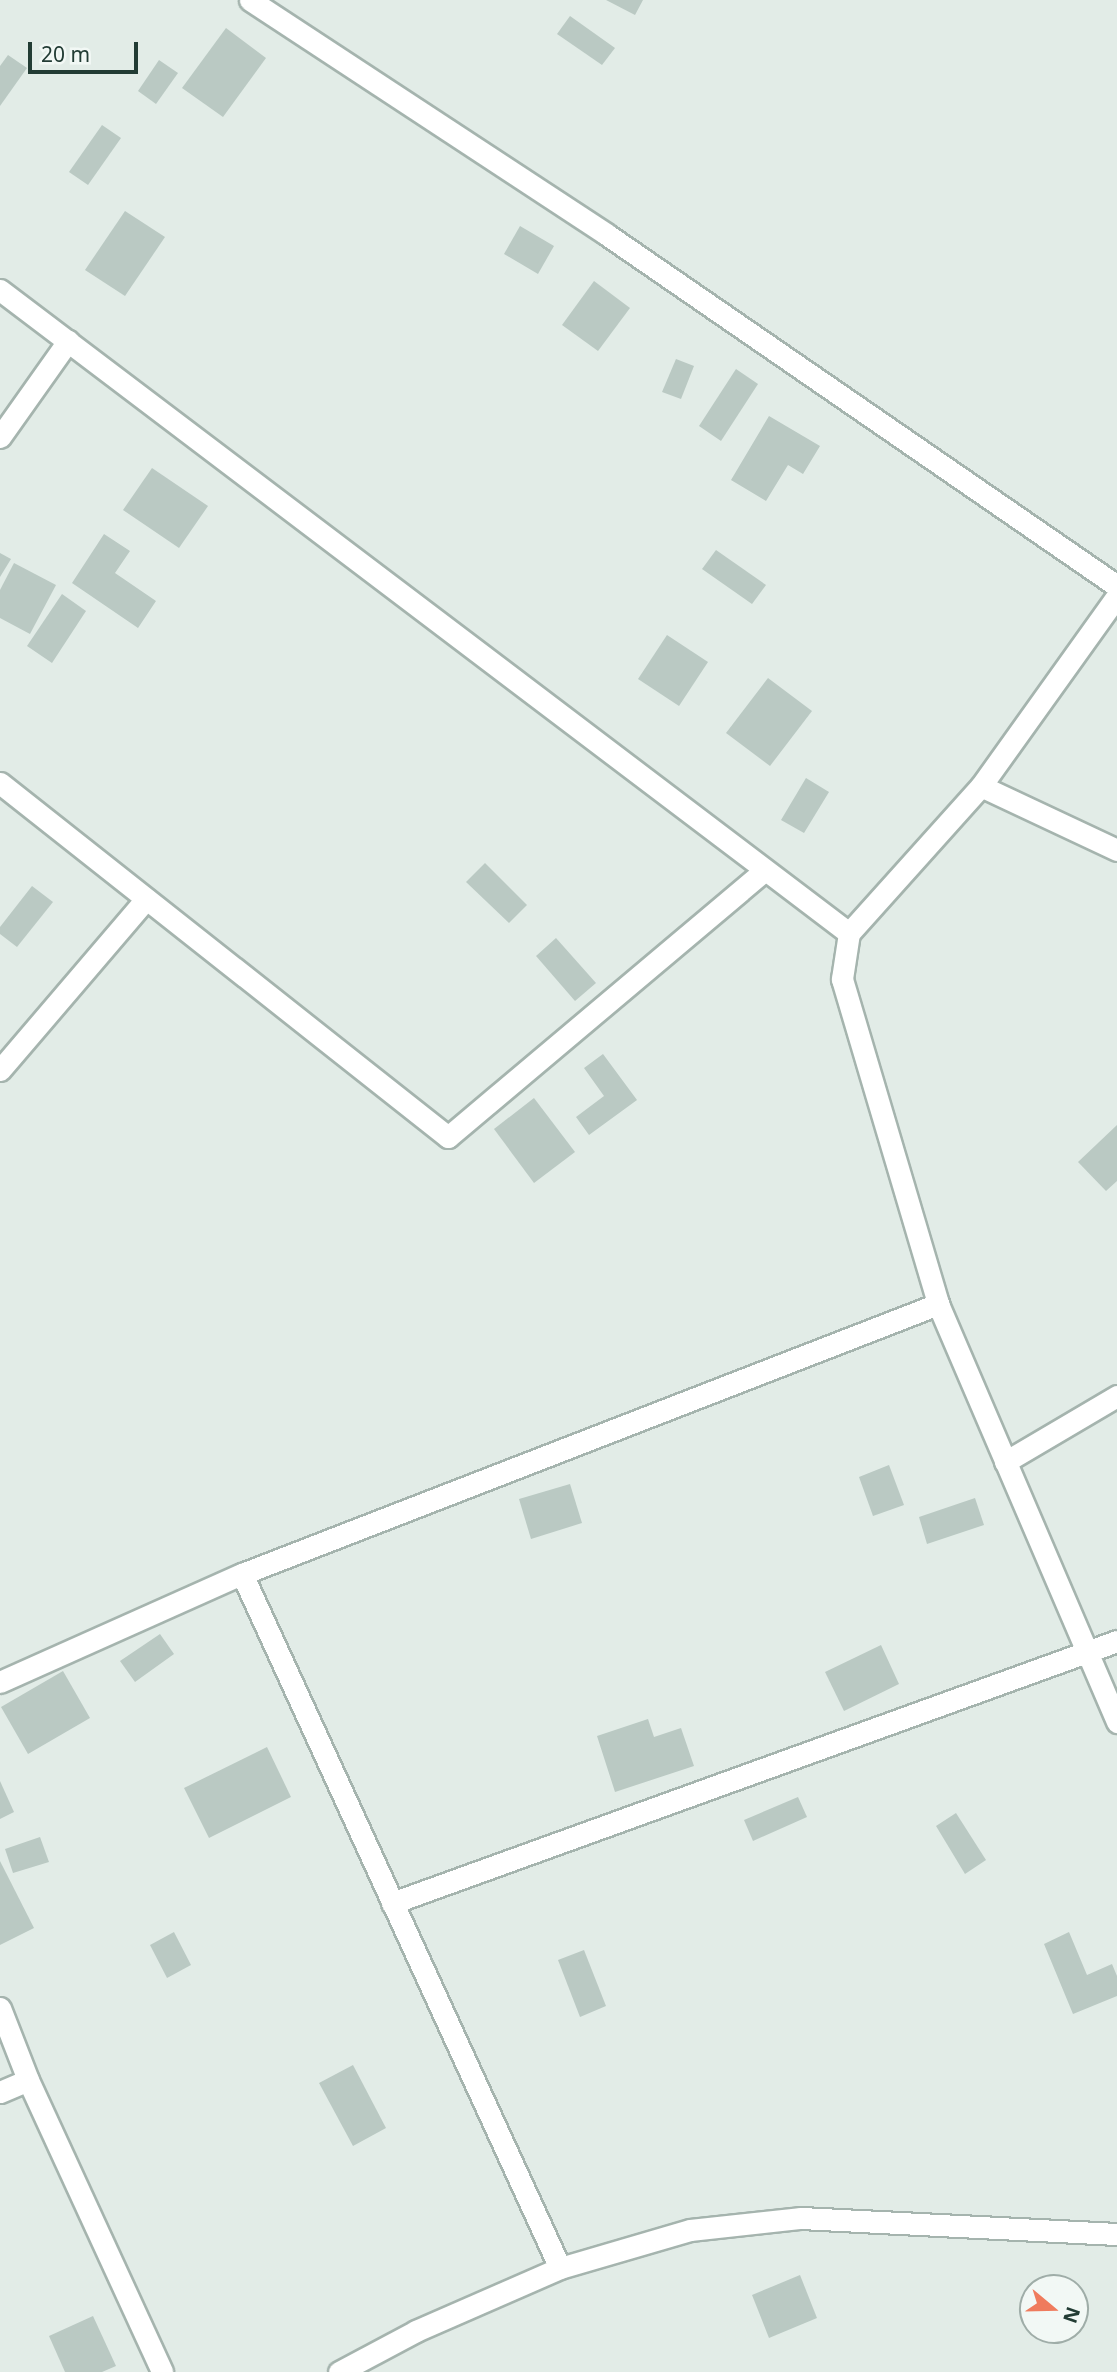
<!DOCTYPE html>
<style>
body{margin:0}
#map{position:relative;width:1117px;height:2372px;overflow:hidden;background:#e2ece7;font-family:"Noto Sans",sans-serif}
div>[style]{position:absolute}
.building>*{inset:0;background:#bac9c3}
.roads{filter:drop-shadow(2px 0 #a5b4ae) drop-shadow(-2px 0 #a5b4ae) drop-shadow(0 2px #a5b4ae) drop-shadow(0 -2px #a5b4ae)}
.minor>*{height:21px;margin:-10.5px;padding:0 10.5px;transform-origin:10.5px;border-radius:10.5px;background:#fff}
span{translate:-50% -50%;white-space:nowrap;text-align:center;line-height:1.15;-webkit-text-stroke:5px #f2f8f5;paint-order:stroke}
.north{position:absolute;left:1019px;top:2274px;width:70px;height:70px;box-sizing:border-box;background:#f2f8f5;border:2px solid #9fada8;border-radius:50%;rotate:109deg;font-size:19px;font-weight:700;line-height:28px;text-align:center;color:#223c34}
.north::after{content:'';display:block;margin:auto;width:24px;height:32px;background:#ef7b5d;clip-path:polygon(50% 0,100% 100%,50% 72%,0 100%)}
.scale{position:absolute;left:28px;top:42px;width:110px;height:32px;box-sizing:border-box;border:4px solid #223c34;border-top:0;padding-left:9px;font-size:21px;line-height:24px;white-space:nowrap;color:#223c34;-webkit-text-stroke:5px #f2f8f5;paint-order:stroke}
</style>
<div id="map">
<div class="building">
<i style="clip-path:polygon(606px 0,643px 0,635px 15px)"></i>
<i style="clip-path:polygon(570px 16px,615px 48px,602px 65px,557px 34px)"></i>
<i style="clip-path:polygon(226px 28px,266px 58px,223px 117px,182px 88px)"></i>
<i style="clip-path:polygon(8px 55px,27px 68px,0 106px,0 66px)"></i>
<i style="clip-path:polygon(159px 60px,178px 73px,156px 104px,138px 91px)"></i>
<i style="clip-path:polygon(102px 125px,121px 138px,88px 185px,69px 172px)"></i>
<i style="clip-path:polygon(125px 211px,165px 237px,125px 296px,85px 270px)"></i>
<i style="clip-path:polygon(520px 226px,554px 246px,538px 274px,504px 254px)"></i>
<i style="clip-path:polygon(594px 281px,630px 308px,598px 351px,562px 325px)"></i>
<i style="clip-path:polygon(676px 359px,694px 366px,681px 399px,662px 392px)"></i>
<i style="clip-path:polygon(736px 369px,758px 384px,721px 441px,699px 426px)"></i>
<i style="clip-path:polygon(769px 416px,820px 446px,803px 474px,788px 465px,766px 501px,731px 480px)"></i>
<i style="clip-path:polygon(152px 468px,208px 506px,179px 548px,123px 510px)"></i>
<i style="clip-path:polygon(104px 534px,130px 551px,115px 573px,156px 601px,138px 628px,72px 583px)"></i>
<i style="clip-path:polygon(716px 550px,766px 585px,752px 604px,702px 569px)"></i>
<i style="clip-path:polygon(0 553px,11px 559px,0 577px)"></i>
<i style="clip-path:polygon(14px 563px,56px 585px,30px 634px,0 618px,0 590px)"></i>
<i style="clip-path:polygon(62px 594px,86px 611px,52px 663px,27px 646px)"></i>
<i style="clip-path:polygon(667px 635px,708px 662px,679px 706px,638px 679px)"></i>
<i style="clip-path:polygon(768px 678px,812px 711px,770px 766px,726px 733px)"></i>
<i style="clip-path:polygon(806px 778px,829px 792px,804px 833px,781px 820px)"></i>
<i style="clip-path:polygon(485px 863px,527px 905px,509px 923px,466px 882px)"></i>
<i style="clip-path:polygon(32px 886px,53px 902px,17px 947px,0 934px,0 927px)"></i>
<i style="clip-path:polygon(556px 938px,596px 983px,575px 1001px,536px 956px)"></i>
<i style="clip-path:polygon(603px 1054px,637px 1100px,589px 1135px,576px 1117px,604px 1096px,584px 1068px)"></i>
<i style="clip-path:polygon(534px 1098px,575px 1152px,534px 1183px,494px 1129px)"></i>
<i style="clip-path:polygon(1117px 1125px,1117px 1181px,1106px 1191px,1078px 1162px)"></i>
<i style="clip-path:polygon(889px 1465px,904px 1505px,873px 1516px,859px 1477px)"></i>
<i style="clip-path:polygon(570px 1484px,582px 1523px,531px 1539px,519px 1499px)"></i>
<i style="clip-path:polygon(975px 1498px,984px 1525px,927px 1544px,919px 1517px)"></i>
<i style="clip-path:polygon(160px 1634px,174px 1654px,135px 1682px,120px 1661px)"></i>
<i style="clip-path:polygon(881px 1645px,899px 1684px,844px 1711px,825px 1672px)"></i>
<i style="clip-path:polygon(63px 1671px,90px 1718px,28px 1754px,1px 1707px)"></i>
<i style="clip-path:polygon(648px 1719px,654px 1737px,681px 1728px,694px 1766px,615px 1792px,597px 1736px)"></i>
<i style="clip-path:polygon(267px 1747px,291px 1797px,209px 1838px,184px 1788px)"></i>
<i style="clip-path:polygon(0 1781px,14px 1812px,0 1819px)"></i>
<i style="clip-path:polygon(798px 1797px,807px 1817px,753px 1841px,744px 1820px)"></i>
<i style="clip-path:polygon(956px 1813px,986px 1860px,965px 1874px,936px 1826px)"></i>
<i style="clip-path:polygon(40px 1837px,49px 1862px,13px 1873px,5px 1849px)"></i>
<i style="clip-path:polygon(0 1861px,34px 1928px,0 1945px)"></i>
<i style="clip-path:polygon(174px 1932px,191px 1965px,167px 1978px,150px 1945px)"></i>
<i style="clip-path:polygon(1069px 1932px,1087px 1975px,1112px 1964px,1117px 1976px,1117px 1996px,1073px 2014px,1044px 1944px)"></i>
<i style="clip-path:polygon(584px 1950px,606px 2006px,580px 2017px,558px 1960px)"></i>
<i style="clip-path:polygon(353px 2065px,386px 2128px,353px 2146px,319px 2083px)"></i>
<i style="clip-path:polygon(800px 2275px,817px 2318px,769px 2338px,752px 2295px)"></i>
<i style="clip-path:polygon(93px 2316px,116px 2366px,102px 2372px,65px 2372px,49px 2336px)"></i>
</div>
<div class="roads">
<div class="minor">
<i style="left:250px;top:0;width:426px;rotate:33.3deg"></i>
<i style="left:606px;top:234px;width:621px;rotate:34.56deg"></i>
<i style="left:0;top:290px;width:1065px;rotate:37.14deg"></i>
<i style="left:0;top:437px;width:118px;rotate:-54.7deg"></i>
<i style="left:0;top:783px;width:571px;rotate:38.32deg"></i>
<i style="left:448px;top:1137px;width:414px;rotate:-40.1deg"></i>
<i style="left:981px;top:786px;width:234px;rotate:-54.4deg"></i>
<i style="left:1117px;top:850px;width:150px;rotate:-154.8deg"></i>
<i style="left:981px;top:786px;width:198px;rotate:131.9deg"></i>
<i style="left:849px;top:933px;width:47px;rotate:98.7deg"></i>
<i style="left:842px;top:979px;width:339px;rotate:73.5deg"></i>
<i style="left:938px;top:1304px;width:455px;rotate:66.8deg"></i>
<i style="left:0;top:1070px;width:225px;rotate:-49.5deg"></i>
<i style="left:1005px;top:1462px;width:130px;rotate:-30.5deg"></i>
<i style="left:242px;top:1574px;width:763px;rotate:65.38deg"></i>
<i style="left:0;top:1682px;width:265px;rotate:-24.1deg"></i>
<i style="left:242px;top:1574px;width:747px;rotate:-21.2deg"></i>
<i style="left:392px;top:1903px;width:771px;rotate:-19.87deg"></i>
<i style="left:0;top:2008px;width:77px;rotate:68.7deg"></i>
<i style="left:0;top:2092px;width:30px;rotate:-23deg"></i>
<i style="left:28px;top:2080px;width:321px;rotate:65.3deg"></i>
<i style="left:339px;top:2372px;width:87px;rotate:-28deg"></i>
<i style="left:416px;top:2331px;width:157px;rotate:-23.6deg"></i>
<i style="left:560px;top:2268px;width:135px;rotate:-16.3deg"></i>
<i style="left:690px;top:2230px;width:112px;rotate:-6.2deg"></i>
<i style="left:801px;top:2218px;width:316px;rotate:2.9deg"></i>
</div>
</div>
<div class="north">N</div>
<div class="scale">20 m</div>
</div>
